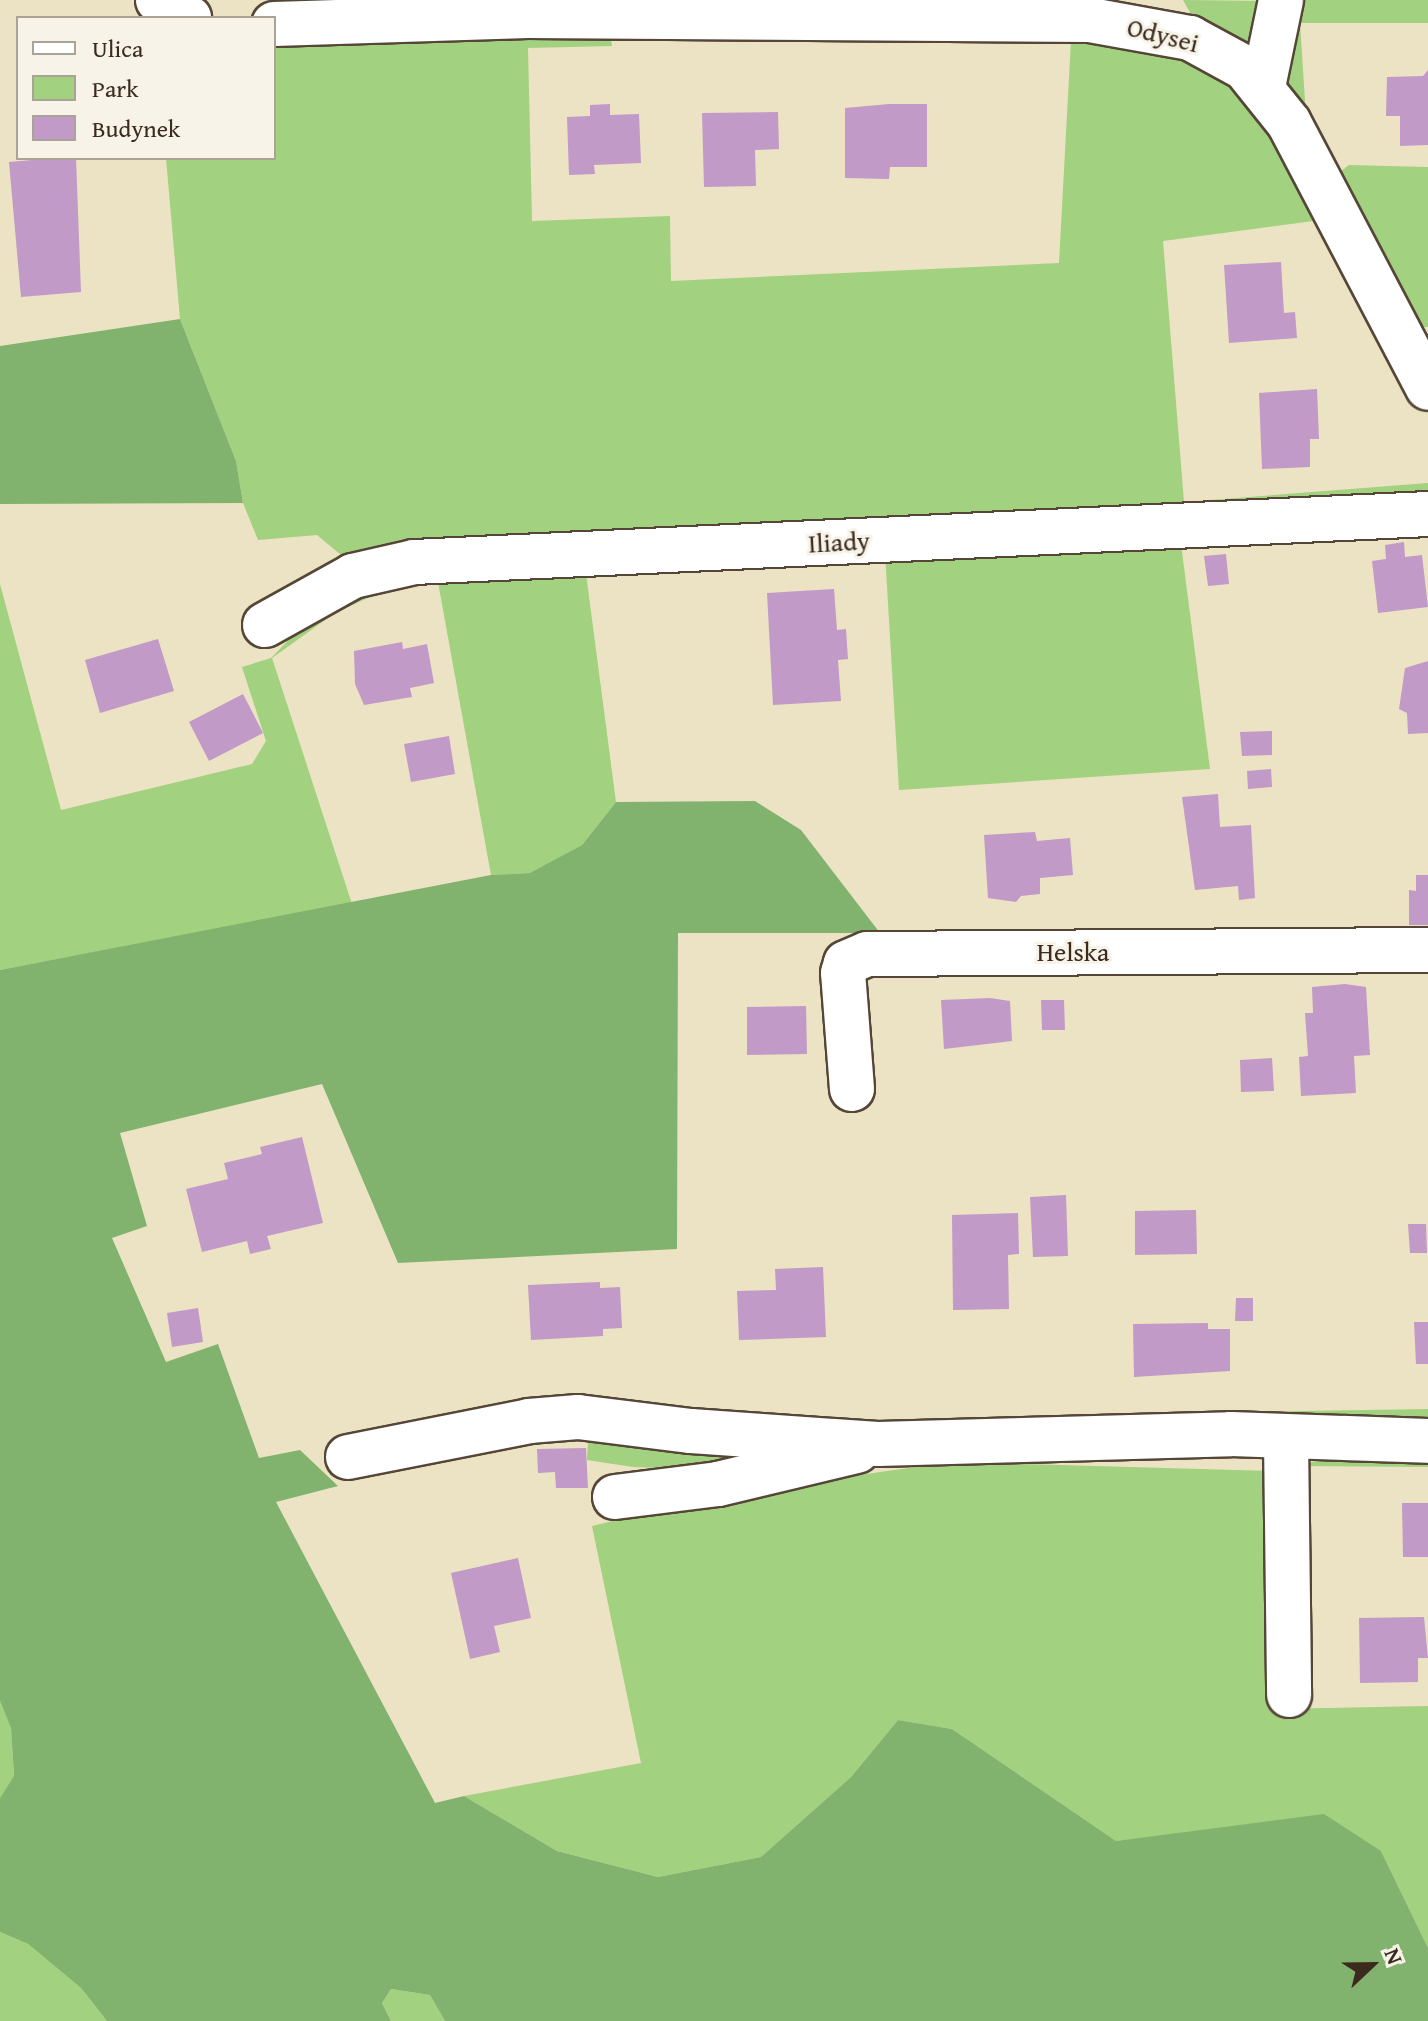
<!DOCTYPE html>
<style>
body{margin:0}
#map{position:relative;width:1428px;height:2021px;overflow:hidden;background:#ebe3c3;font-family:"Gentium Book Plus",serif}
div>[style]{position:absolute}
.green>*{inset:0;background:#a2d17f}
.forest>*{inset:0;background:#81b36e}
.building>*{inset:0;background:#c19ac7}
.roads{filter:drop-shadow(2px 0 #554637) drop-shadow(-2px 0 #554637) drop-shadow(0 2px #554637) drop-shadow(0 -2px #554637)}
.minor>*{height:44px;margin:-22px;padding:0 22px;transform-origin:22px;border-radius:22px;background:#fff}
span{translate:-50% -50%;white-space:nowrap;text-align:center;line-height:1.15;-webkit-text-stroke:6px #f7f3e8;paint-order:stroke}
.street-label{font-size:26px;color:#3b2a1e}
.legend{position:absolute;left:16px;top:16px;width:260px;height:144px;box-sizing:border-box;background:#f7f3e8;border:2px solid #aca397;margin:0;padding:10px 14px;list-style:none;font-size:24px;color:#3b2a1e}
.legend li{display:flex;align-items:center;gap:16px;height:40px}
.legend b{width:40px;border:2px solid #aca397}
.north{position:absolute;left:1332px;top:1925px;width:80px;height:80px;-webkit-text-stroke:6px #f7f3e8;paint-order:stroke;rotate:68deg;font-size:22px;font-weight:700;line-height:32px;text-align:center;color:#3b2a1e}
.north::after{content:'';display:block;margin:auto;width:28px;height:36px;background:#3b2a1e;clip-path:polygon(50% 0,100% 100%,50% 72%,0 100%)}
</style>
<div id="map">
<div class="green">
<i style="clip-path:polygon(1183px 0,1268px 1px,1248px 52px,1199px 28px)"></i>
<i style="clip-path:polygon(1289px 0,1428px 0,1428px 23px,1300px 23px,1306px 116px,1286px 86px)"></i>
<i style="clip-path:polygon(609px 26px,612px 46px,528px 48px,532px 221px,670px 216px,671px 281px,1059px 263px,1071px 40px,1113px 33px,1230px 74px,1328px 219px,1163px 241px,1184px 502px,1428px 483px,1428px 497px,346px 559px,317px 535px,258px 540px,243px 503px,236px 461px,180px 319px,166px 158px,274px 158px,274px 35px)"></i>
<i style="clip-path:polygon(1349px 165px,1428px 167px,1428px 327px,1416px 327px,1332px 178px)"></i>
<i style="clip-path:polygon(1181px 544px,1210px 769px,899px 790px,885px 552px)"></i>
<i style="clip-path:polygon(585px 566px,616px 802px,582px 845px,531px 873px,491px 875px,436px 571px)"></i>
<i style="clip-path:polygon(369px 580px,372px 596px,335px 613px,272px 658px,352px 904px,0 970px,0 584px,61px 810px,252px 764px,266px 741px,242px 667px,271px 658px,317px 611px)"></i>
<i style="clip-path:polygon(1428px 1409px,1428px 1427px,1251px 1420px,1247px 1412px)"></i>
<i style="clip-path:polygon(589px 1426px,775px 1449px,720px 1470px,633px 1467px,587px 1460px)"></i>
<i style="clip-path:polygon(1428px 1453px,1428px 1467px,1299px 1466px,1315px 1461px)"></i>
<i style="clip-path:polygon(951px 1462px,1271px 1471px,1277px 1709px,1428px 1706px,1428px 1948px,1381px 1851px,1208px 1831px,1116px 1841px,952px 1729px,898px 1720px,851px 1777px,761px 1857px,658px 1877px,557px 1851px,464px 1796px,641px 1763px,592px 1526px,725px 1494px)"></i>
<i style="clip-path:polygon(0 1701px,11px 1727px,14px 1777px,0 1798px)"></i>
<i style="clip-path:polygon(0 1932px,28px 1944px,81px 1988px,107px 2021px,0 2021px)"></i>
<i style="clip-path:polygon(391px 1989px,430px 1995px,445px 2021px,391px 2021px,382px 2003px)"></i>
</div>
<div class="forest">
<i style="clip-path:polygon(180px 319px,236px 461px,243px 503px,0 504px,0 346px)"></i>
<i style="clip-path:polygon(755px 801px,801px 830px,880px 933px,678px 933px,677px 1249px,398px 1263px,322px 1084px,120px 1133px,147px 1226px,112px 1238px,166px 1362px,218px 1344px,259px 1458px,300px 1450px,338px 1486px,276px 1502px,435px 1803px,464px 1796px,557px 1851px,658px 1877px,761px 1857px,851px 1777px,898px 1720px,952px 1729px,1116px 1841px,1324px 1814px,1381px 1851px,1428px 1948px,1428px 2021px,445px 2021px,430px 1995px,391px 1989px,382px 2003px,391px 2021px,107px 2021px,81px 1988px,28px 1944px,0 1932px,0 1798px,14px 1776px,11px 1728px,0 1701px,0 970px,491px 875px,530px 873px,582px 845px,616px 802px)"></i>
</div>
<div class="building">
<i style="clip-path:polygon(1428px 70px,1428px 145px,1400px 146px,1400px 116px,1386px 116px,1387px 77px,1423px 76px)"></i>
<i style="clip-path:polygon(610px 104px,610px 115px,639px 114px,641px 163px,594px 165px,595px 174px,569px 175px,567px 117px,590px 116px,590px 105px)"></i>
<i style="clip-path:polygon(889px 104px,927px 104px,927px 167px,890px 167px,889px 179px,845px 178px,845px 108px)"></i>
<i style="clip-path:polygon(778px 112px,779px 149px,755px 150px,756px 186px,704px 187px,702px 113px)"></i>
<i style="clip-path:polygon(55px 158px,76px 158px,81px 292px,21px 297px,9px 162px)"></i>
<i style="clip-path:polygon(1281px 262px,1284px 313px,1295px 312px,1297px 338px,1229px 343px,1224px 265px)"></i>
<i style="clip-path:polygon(1317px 389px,1319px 439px,1310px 439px,1310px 467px,1262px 469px,1259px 393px)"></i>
<i style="clip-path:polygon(1404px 542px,1405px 557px,1422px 555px,1428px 607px,1378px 613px,1372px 561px,1386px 559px,1385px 545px)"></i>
<i style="clip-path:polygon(1226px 554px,1229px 584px,1208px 586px,1204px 556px)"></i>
<i style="clip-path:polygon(834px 589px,837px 630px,846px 629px,848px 659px,838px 660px,841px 701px,773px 705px,767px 593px)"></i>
<i style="clip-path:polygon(158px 639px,174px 691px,100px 713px,85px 660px)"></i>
<i style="clip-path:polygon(402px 642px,403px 649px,427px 644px,434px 683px,410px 688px,412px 697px,364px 705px,355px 684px,354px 651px)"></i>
<i style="clip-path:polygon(1428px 661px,1428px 733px,1408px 734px,1407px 713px,1399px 709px,1405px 668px)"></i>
<i style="clip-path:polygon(243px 694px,263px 733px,209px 761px,189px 722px)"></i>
<i style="clip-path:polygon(1272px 731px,1272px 755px,1242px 756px,1240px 732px)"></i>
<i style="clip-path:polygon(449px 736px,455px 774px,411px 782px,404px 744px)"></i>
<i style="clip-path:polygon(1271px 769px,1272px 787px,1248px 789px,1247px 771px)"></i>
<i style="clip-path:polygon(1218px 794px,1220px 827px,1251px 825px,1255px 898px,1239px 900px,1238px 886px,1195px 890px,1182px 797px)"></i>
<i style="clip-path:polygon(1035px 832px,1037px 841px,1070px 838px,1073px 875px,1040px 878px,1040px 894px,1021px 896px,1016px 902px,988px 898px,984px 835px)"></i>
<i style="clip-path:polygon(1416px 875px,1428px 875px,1428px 925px,1409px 925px,1409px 890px,1416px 891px)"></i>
<i style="clip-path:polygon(1345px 984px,1366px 987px,1370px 1055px,1354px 1056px,1356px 1093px,1301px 1096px,1299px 1057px,1308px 1056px,1305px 1013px,1313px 1013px,1312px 987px)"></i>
<i style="clip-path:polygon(990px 998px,1010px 1001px,1012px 1041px,944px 1049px,941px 1000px)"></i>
<i style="clip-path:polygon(1041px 1000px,1064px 1000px,1065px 1030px,1042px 1030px)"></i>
<i style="clip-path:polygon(806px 1006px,807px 1054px,747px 1055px,747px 1007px)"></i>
<i style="clip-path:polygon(1272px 1058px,1274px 1091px,1241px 1092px,1240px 1060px)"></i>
<i style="clip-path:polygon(302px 1137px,323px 1223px,267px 1236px,271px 1249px,250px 1254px,247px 1241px,202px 1252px,186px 1189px,228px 1179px,224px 1163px,262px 1154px,260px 1147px)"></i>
<i style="clip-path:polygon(1066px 1195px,1068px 1256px,1033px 1257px,1030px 1197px)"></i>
<i style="clip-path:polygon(1196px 1210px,1197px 1254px,1135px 1255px,1135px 1211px)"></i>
<i style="clip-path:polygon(1018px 1213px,1019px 1254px,1008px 1255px,1009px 1309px,953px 1310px,952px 1215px)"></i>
<i style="clip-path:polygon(1408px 1224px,1426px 1224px,1427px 1253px,1410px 1253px)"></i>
<i style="clip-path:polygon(823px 1267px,826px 1337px,739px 1340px,737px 1291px,776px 1290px,775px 1269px)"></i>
<i style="clip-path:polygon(600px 1282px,600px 1288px,620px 1287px,622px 1328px,603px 1329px,603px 1336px,531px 1340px,528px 1285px)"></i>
<i style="clip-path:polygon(1236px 1298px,1253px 1298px,1253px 1321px,1235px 1321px)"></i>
<i style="clip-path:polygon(198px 1308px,203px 1342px,172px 1347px,167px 1313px)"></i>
<i style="clip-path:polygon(1414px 1322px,1428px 1322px,1428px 1364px,1416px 1364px)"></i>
<i style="clip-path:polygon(1208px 1323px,1208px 1329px,1230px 1329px,1230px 1371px,1134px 1377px,1133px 1324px)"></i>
<i style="clip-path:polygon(586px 1448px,588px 1488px,556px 1488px,555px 1472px,538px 1473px,537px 1449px)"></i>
<i style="clip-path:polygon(1402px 1503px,1428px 1503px,1428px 1557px,1403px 1557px)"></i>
<i style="clip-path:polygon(518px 1558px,531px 1618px,494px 1626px,500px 1652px,470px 1659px,451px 1573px)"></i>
<i style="clip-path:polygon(1424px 1617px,1428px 1658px,1418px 1658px,1418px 1682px,1360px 1683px,1359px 1618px)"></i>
</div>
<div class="roads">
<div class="minor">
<i style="left:158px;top:0;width:36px;rotate:30deg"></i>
<i style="left:274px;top:24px;width:254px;rotate:-1.8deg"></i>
<i style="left:528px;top:16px;width:562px;rotate:0.41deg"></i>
<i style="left:1090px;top:20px;width:102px;rotate:10.2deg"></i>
<i style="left:1190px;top:38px;width:63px;rotate:28.6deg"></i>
<i style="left:1245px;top:68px;width:70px;rotate:51.3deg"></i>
<i style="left:1289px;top:123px;width:299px;rotate:62.3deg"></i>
<i style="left:1263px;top:87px;width:89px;rotate:-78.3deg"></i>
<i style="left:265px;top:625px;width:101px;rotate:-29.1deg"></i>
<i style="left:353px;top:576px;width:63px;rotate:-12.9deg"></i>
<i style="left:414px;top:562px;width:1015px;rotate:-2.71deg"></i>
<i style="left:852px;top:1089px;width:116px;rotate:-94.4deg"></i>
<i style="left:843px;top:973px;width:10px;rotate:-73deg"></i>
<i style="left:846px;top:963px;width:23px;rotate:-23deg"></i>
<i style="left:867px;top:954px;width:561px;rotate:-0.41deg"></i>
<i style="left:1286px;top:1439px;width:256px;rotate:89.3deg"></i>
<i style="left:348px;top:1457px;width:185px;rotate:-11.2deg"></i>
<i style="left:529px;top:1421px;width:49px;rotate:-4.7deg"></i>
<i style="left:578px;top:1417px;width:114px;rotate:7.1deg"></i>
<i style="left:691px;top:1431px;width:187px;rotate:4deg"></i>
<i style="left:878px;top:1444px;width:353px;rotate:-1.6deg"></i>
<i style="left:1231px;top:1434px;width:197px;rotate:2deg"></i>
<i style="left:615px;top:1497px;width:104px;rotate:-7.2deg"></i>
<i style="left:718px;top:1484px;width:143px;rotate:-13.4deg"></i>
</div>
</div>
<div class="street-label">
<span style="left:1163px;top:35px;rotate:14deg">Odysei</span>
<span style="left:839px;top:542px;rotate:-3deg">Iliady</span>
<span style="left:1073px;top:952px">Helska</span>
</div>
<ul class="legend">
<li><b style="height:10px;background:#fff"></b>Ulica</li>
<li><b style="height:22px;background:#a2d17f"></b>Park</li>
<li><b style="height:22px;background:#c19ac7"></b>Budynek</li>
</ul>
<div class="north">N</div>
</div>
